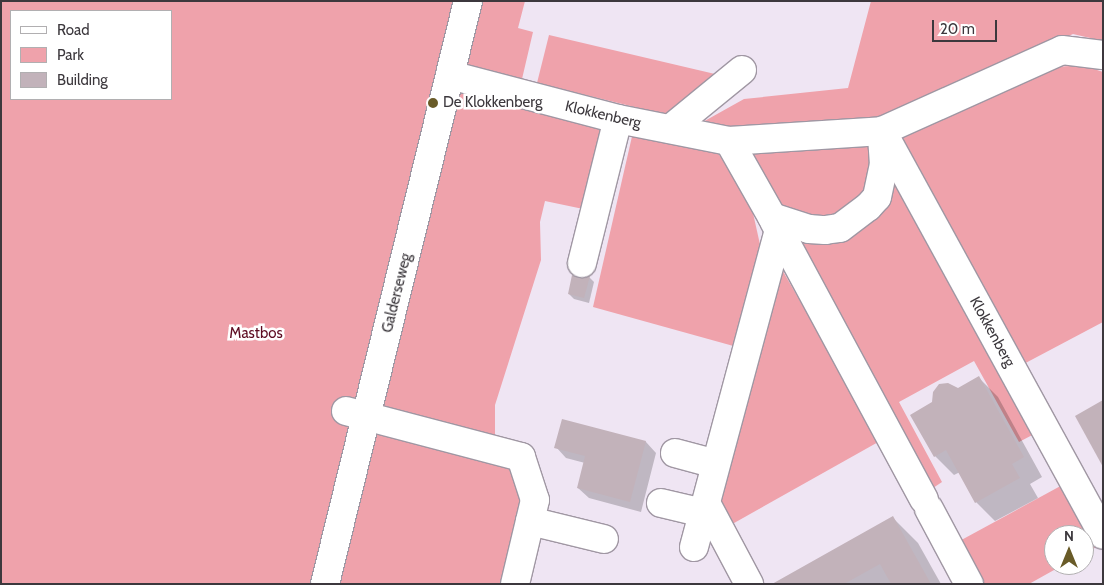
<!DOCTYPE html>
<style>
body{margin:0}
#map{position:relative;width:1104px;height:585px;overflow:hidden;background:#efe5f3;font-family:Cabin,sans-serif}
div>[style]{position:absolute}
.green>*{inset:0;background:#efa2ab}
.shadow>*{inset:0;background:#0003}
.building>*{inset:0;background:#c2b2ba}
.roads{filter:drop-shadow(1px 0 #a097a3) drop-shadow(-1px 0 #a097a3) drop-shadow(0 1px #a097a3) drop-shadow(0 -1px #a097a3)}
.minor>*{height:28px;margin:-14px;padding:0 14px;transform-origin:14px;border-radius:14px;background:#fff}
.dots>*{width:14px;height:14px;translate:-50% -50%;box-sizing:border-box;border:2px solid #fff;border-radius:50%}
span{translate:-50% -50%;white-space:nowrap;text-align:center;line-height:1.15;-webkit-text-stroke:5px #fff;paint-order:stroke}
.poi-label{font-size:15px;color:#3c383d}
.left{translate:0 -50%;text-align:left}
.street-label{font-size:15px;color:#3c383d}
.park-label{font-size:15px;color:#5e0c22}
.frame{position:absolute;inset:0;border:2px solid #3c383d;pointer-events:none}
.legend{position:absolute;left:10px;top:10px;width:162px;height:90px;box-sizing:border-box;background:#fff;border:1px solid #b1afb1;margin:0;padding:6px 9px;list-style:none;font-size:15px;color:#3c383d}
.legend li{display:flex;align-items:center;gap:10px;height:25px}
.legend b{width:25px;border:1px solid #b1afb1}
.north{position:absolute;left:1044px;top:525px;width:50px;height:50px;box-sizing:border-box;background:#fff;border:1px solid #b1afb1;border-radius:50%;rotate:0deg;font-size:14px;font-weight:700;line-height:20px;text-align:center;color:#3c383d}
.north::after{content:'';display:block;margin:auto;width:18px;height:22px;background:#695b28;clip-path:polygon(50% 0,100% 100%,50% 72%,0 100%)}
.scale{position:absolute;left:932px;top:20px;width:65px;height:22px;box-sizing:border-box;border:2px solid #3c383d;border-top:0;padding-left:6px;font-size:15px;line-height:18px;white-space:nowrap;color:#3c383d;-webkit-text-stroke:4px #fff;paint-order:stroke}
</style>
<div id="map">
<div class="green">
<i style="clip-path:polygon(evenodd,1px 1px,525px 1px,518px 28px,533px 32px,522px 79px,505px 75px,611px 127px,588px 210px,545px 201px,540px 222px,541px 260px,495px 405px,495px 460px,510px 465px,522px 497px,504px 584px,1px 584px,1px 1px,11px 11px,171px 11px,171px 99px,11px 99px,11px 11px)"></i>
<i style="clip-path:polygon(871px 1px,1103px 1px,1103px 41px,1073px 34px,890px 118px,734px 128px,701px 123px,744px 99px,848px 88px)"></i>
<i style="clip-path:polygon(549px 35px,715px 74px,667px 115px,537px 83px)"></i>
<i style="clip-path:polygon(1082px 65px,1103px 72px,1103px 322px,1018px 367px,897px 135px,1043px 68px)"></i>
<i style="clip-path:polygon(633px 132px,717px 152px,749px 195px,761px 249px,737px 347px,593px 307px)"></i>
<i style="clip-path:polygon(873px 146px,864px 198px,826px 222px,772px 208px,743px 155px)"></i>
<i style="clip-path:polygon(891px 175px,1038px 432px,1019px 442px,974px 361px,899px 402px,942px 482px,930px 490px,783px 229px,806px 237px)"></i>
<i style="clip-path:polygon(780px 266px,880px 441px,727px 527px,716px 504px)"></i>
<i style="clip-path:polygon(1066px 483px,1100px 545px,1084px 554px,1084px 535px,1054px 535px,1054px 565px,1063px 565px,1029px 584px,976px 584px,954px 544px)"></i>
</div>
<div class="shadow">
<i style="clip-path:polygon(589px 277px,594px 282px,589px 303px,574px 299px,569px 294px,579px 280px)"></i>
<i style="clip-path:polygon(979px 378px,998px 397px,1042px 477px,1030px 484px,1038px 498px,995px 521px,976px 502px,960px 472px,954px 475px,935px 456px,958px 390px)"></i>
<i style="clip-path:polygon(563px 421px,646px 442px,656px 453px,641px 512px,589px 498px,578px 488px,585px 463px,566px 458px,556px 447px)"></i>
<i style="clip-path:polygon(893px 518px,918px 543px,941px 584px,786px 584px)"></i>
</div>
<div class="building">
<i style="clip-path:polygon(572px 275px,579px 278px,590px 276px,584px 298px,568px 294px)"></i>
<i style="clip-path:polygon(979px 376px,1024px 457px,1012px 464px,1020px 478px,975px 503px,946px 450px,934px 457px,910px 415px,932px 402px,933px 392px,939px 384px,948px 383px,958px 388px)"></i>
<i style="clip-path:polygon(1103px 400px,1103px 467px,1075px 416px)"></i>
<i style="clip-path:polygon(562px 419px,646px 441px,630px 502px,577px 488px,585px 456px,554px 448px)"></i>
<i style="clip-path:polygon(893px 516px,931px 584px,891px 584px,880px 564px,844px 584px,772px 584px)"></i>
</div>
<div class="roads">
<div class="minor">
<i style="left:450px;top:75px;width:174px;rotate:14.7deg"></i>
<i style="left:618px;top:119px;width:113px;rotate:11.2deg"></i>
<i style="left:729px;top:141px;width:153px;rotate:-3.7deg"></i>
<i style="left:882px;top:131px;width:197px;rotate:-24.2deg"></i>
<i style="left:1062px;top:50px;width:41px;rotate:7deg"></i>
<i style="left:670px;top:129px;width:93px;rotate:-39.3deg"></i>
<i style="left:882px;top:131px;width:460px;rotate:61.3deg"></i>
<i style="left:729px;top:141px;width:87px;rotate:60.5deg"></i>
<i style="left:772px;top:217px;width:39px;rotate:18deg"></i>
<i style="left:809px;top:229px;width:16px;rotate:4deg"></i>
<i style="left:825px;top:230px;width:15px;rotate:-8deg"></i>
<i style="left:840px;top:228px;width:35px;rotate:-37deg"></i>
<i style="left:868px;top:207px;width:13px;rotate:-48deg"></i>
<i style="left:877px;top:197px;width:33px;rotate:-78deg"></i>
<i style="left:884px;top:165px;width:30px;rotate:-94deg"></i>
<i style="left:774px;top:221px;width:316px;rotate:61.7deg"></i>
<i style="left:582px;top:263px;width:148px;rotate:-76deg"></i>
<i style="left:346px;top:411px;width:181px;rotate:14.7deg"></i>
<i style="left:521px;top:457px;width:45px;rotate:72deg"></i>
<i style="left:535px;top:500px;width:86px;rotate:103.4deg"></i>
<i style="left:675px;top:453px;width:42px;rotate:15deg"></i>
<i style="left:661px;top:503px;width:43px;rotate:13.4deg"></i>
<i style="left:706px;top:503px;width:92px;rotate:62deg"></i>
<i style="left:929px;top:509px;width:85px;rotate:61.9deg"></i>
<i style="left:530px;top:521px;width:76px;rotate:13.7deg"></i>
<i style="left:694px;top:547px;width:328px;rotate:-75deg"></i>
<i style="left:325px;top:584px;width:600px;rotate:-76.22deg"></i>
</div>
</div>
<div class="dots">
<i style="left:433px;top:103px;background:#695b28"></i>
</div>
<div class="poi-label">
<span class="left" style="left:443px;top:103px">De Klokkenberg</span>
</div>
<div class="street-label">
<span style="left:603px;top:115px;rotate:13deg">Klokkenberg</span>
<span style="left:397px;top:293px;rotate:-76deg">Galderseweg</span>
<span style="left:992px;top:332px;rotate:61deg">Klokkenberg</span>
</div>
<div class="park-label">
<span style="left:256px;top:334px">Mastbos</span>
</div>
<div class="frame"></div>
<ul class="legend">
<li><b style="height:6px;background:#fff"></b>Road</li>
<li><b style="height:14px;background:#efa2ab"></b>Park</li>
<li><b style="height:14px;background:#c2b2ba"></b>Building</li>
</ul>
<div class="north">N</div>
<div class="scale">20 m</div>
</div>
